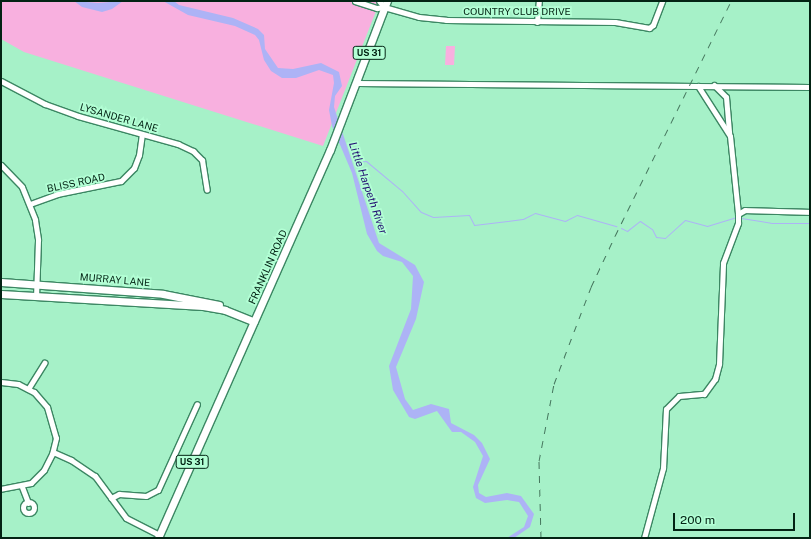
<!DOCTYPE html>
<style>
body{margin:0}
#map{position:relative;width:811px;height:539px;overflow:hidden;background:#a6f1c8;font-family:"Public Sans",sans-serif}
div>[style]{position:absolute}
.green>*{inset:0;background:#f8b0df}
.water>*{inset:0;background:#adb3f6}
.stream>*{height:1px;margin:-0.5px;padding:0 0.5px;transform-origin:0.5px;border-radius:0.5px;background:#adb3f6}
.roads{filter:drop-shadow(1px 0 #3c8763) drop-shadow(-1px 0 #3c8763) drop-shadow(0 1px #3c8763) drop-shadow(0 -1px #3c8763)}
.minor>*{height:5px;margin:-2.5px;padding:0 2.5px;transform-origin:2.5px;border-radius:2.5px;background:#fff}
.minor>.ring{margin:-2.5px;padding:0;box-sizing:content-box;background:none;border:5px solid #fff;border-radius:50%}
.major>*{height:7px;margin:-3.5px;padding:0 3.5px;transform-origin:3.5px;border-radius:3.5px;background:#fff}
.rail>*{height:1px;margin-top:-0.5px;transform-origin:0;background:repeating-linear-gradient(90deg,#44755c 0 7px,transparent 0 14px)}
span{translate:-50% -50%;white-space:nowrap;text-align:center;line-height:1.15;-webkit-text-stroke:3.5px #b3ffd5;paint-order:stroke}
.shield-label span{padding:1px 3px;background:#b3ffd5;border:1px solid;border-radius:3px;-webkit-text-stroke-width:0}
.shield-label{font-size:9px;color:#032314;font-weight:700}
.street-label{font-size:10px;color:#032314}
.water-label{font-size:11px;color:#241172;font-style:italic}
.frame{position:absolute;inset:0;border:2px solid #032314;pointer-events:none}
.scale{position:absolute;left:673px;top:513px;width:122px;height:18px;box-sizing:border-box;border:2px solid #032314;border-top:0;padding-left:5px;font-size:12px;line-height:14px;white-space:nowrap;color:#032314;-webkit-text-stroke:3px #b3ffd5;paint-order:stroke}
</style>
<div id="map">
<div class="green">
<i style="clip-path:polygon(1px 1px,380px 1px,323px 146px,24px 52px,1px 39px)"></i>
<i style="clip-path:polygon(446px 46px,455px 46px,454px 65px,445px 65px)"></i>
</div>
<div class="water">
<i style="clip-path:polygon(74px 1px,98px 3px,123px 1px,112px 9px,102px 12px,82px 7px)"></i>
<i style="clip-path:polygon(163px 1px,174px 1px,179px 5px,233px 18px,258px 29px,264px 35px,265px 49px,278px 68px,293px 69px,321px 63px,339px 72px,342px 86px,335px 96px,334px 107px,379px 243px,415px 265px,424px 282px,416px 319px,396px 367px,405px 399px,413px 410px,431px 404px,449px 409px,451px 423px,474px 435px,482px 443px,490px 459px,478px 485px,479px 493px,486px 497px,507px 493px,521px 496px,534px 514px,530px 527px,514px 538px,507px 538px,524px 527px,528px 516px,519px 502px,507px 500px,485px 503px,476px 498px,473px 487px,483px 456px,475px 442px,461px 432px,452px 432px,437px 411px,415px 419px,409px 417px,393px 390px,389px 366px,411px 309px,413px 276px,402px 262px,383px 256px,377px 251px,367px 234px,352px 173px,332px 126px,329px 110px,334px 83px,333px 75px,319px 70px,296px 78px,282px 78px,271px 71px,264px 60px,259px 40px,255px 35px,235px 26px,188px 15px)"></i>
</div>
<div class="stream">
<i style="left:355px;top:162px;width:11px;rotate:-5deg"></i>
<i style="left:366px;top:161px;width:47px;rotate:39.8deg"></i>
<i style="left:402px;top:191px;width:28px;rotate:48deg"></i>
<i style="left:421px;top:212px;width:13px;rotate:23deg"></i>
<i style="left:433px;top:217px;width:36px;rotate:-3deg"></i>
<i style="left:469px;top:215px;width:11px;rotate:63deg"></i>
<i style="left:474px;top:225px;width:49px;rotate:-7deg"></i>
<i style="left:523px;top:219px;width:13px;rotate:-27deg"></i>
<i style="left:535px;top:213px;width:31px;rotate:15deg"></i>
<i style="left:565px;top:221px;width:13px;rotate:-27deg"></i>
<i style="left:577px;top:215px;width:41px;rotate:15.8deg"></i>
<i style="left:741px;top:218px;width:30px;rotate:9deg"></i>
<i style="left:771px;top:223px;width:39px"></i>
<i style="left:621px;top:228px;width:7px;rotate:27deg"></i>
<i style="left:627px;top:231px;width:16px;rotate:-38deg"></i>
<i style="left:640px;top:221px;width:14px;rotate:34deg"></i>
<i style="left:652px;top:229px;width:9px;rotate:63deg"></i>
<i style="left:656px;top:237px;width:9px;rotate:6deg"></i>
<i style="left:665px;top:238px;width:27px;rotate:-42deg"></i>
<i style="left:685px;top:220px;width:23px;rotate:15deg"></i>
<i style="left:707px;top:226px;width:30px;rotate:-17deg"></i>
</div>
<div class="roads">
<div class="minor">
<i style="left:355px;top:1px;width:23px;rotate:18deg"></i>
<i style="left:377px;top:8px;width:7px;rotate:-8deg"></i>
<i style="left:384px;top:7px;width:36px;rotate:16deg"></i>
<i style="left:419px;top:17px;width:27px;rotate:6deg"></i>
<i style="left:446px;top:20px;width:169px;rotate:0.7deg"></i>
<i style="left:615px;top:22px;width:35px;rotate:10deg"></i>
<i style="left:649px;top:28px;width:5px;rotate:-37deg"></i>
<i style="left:653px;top:25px;width:26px;rotate:-69deg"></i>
<i style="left:379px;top:1px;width:8px;rotate:50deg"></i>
<i style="left:537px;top:22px;width:21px;rotate:-85deg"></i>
<i style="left:1px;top:81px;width:50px;rotate:27.6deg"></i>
<i style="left:45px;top:104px;width:35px;rotate:20deg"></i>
<i style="left:78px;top:116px;width:104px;rotate:15.6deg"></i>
<i style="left:178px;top:144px;width:17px;rotate:25deg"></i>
<i style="left:193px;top:151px;width:13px;rotate:45deg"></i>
<i style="left:202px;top:160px;width:30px;rotate:81deg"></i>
<i style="left:357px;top:83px;width:453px;rotate:0.5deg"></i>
<i style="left:714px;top:85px;width:17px;rotate:45deg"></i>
<i style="left:726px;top:97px;width:36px;rotate:85deg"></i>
<i style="left:698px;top:86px;width:59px;rotate:57.4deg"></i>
<i style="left:730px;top:136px;width:78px;rotate:84.1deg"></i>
<i style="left:1px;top:165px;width:30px;rotate:46deg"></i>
<i style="left:22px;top:187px;width:35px;rotate:68deg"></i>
<i style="left:35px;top:220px;width:20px;rotate:81deg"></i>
<i style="left:38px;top:240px;width:56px;rotate:92deg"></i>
<i style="left:30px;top:204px;width:29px;rotate:-20deg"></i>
<i style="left:57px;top:194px;width:65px;rotate:-11.5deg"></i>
<i style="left:121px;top:181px;width:18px;rotate:-45deg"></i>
<i style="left:134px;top:168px;width:14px;rotate:-69deg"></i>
<i style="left:139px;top:155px;width:21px;rotate:-82deg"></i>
<i style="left:1px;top:382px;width:17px;rotate:7deg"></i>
<i style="left:18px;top:384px;width:18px;rotate:27deg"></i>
<i style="left:34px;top:392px;width:20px;rotate:49deg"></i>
<i style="left:47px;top:407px;width:32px;rotate:74deg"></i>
<i style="left:56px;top:438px;width:16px;rotate:104deg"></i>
<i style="left:52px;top:454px;width:18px;rotate:117deg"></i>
<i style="left:44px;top:470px;width:18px;rotate:135deg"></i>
<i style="left:31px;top:483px;width:31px;rotate:169deg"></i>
<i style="left:28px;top:389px;width:31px;rotate:-58deg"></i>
<i style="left:53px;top:452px;width:20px;rotate:24deg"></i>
<i style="left:71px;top:460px;width:29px;rotate:34deg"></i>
<i style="left:95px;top:476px;width:52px;rotate:53.6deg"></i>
<i style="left:126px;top:518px;width:38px;rotate:27deg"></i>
<i style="left:22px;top:487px;width:17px;rotate:69deg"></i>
<i style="left:111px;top:498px;width:9px;rotate:-27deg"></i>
<i style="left:119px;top:494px;width:27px;rotate:4deg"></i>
<i style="left:146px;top:496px;width:13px;rotate:-27deg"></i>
<i style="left:158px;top:490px;width:94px;rotate:-65.6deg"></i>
<i class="ring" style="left:23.5px;top:502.5px;width:6px;height:6px"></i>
<i style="left:644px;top:538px;width:73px;rotate:-74.8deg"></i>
<i style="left:663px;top:468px;width:59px;rotate:-87.1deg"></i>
<i style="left:666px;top:409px;width:18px;rotate:-45deg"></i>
<i style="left:679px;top:396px;width:25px;rotate:-5deg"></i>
<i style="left:704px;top:394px;width:19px;rotate:-54deg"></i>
<i style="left:715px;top:379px;width:16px;rotate:-75deg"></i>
<i style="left:719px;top:364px;width:101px;rotate:-87.7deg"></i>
<i style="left:723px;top:263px;width:43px;rotate:-69.4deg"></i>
<i style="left:738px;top:223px;width:9px;rotate:-90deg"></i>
<i style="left:738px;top:214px;width:8px;rotate:-30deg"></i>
<i style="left:745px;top:210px;width:65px;rotate:1.8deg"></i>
</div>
<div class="major">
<i style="left:1px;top:282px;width:162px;rotate:4.2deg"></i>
<i style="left:163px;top:294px;width:57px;rotate:11.1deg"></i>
<i style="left:1px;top:294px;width:202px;rotate:3.4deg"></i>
<i style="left:203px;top:306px;width:22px;rotate:10deg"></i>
<i style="left:225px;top:310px;width:31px;rotate:22deg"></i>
<i style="left:158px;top:538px;width:424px;rotate:-66.1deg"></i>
<i style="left:330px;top:150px;width:160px;rotate:-69.1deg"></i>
</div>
</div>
<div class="rail">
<i style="left:541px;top:538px;width:77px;rotate:-91.5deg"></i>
<i style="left:539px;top:461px;width:78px;rotate:-79deg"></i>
<i style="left:554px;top:384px;width:104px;rotate:-69.1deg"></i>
<i style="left:591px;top:287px;width:56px;rotate:-64.8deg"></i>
<i style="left:615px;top:236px;width:262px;rotate:-63.7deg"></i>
</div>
<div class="shield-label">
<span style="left:369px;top:53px">US 31</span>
<span style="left:192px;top:462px">US 31</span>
</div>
<div class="street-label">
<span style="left:517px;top:12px">COUNTRY CLUB DRIVE</span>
<span style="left:119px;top:118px;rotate:16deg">LYSANDER LANE</span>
<span style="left:76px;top:183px;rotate:-12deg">BLISS ROAD</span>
<span style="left:268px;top:267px;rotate:-66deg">FRANKLIN ROAD</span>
<span style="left:115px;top:280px;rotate:5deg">MURRAY LANE</span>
</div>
<div class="water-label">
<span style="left:368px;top:188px;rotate:71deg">Little Harpeth River</span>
</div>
<div class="frame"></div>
<div class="scale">200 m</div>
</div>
